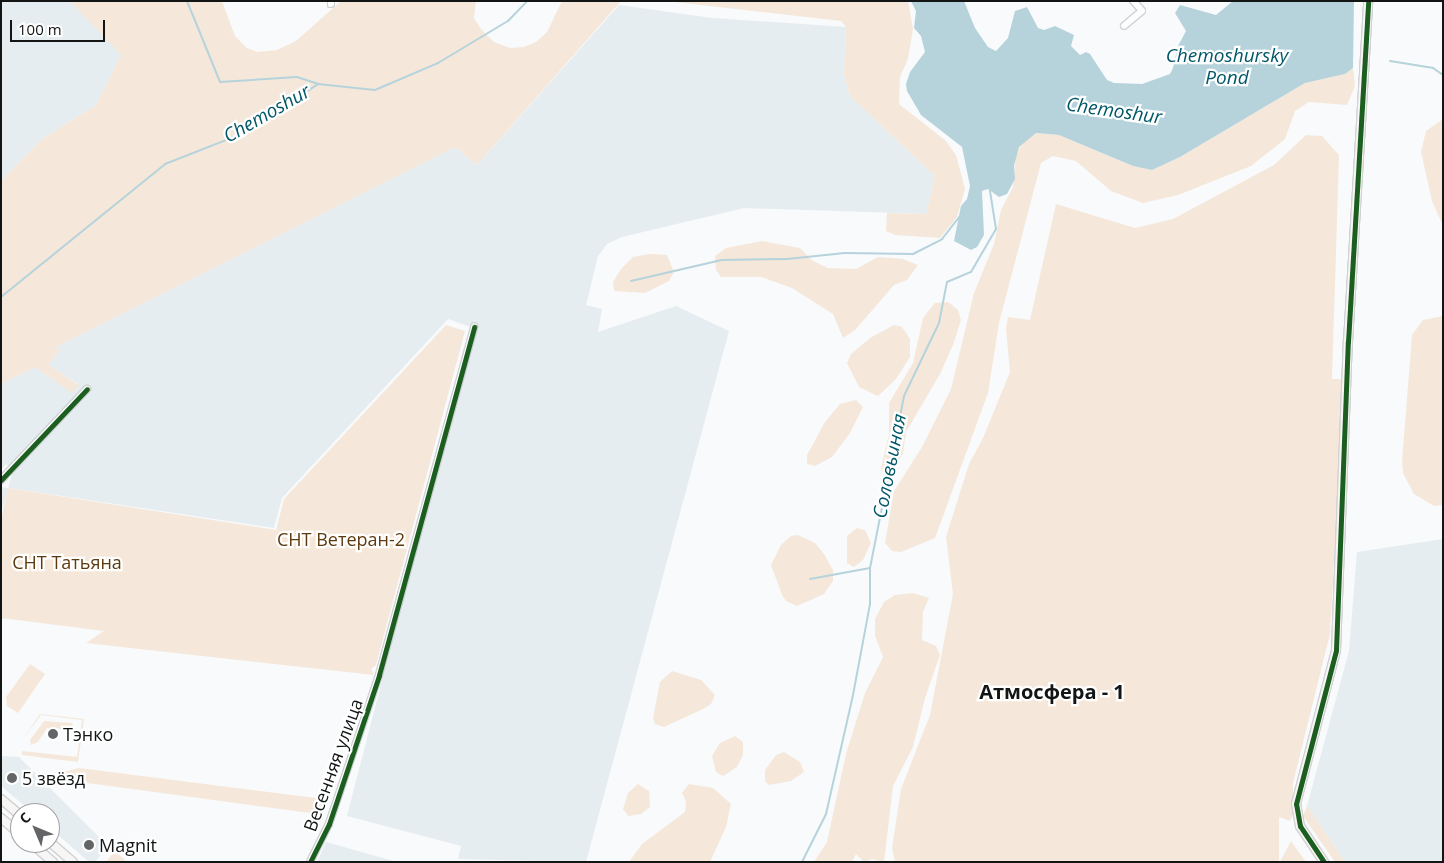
<!DOCTYPE html>
<meta charset="utf-8">
<style>
body{margin:0}
#map{position:relative;width:1444px;height:863px;overflow:hidden;background:#f8fafc;font-family:"Open Sans",sans-serif}
div>[style]{position:absolute}
.built>*{inset:0;background:#e5edf0}
.green>*{inset:0;background:#f5e8da}
.water>*{inset:0;background:#b6d3dc}
.stream>*{height:2px;margin:-1px;padding:0 1px;transform-origin:1px;border-radius:1px;background:#b6d3dc}
.roads{filter:drop-shadow(1px 0 #d0d2d3) drop-shadow(-1px 0 #d0d2d3) drop-shadow(0 1px #d0d2d3) drop-shadow(0 -1px #d0d2d3)}
.street>*{height:5.5px;margin:-2.75px;padding:0 2.75px;transform-origin:2.75px;border-radius:2.75px;background:#fefeff}
.secondary>*{height:8px;margin:-4px;padding:0 4px;transform-origin:4px;border-radius:4px;background:#f8f6f4}
.cycleway>*{height:5px;margin:-2.5px;padding:0 2.5px;transform-origin:2.5px;border-radius:2.5px;background:#1b5e20}
.dots>*{width:14px;height:14px;translate:-50% -50%;box-sizing:border-box;border:2px solid #fff;border-radius:50%}
span{translate:-50% -50%;white-space:nowrap;text-align:center;line-height:1.15;-webkit-text-stroke:4.5px #fff;paint-order:stroke}
.park-label{font-size:18px;color:#5e3a0e}
.poi-label{font-size:18px;color:#131515}
.left{translate:0 -50%;text-align:left}
.street-label{font-size:18px;color:#131515}
.water-label{font-size:19px;color:#005768;font-style:italic}
.quarter-label{font-size:20px;color:#131515;font-weight:700}
.frame{position:absolute;inset:0;border:2px solid #131515;pointer-events:none}
.north{position:absolute;left:10px;top:803px;width:50px;height:50px;box-sizing:border-box;background:#fff;border:1px solid #a1a1a1;border-radius:50%;rotate:315deg;font-size:14px;font-weight:700;line-height:20px;text-align:center;color:#131515}
.north::after{content:'';display:block;margin:auto;width:18px;height:22px;background:#636566;clip-path:polygon(50% 0,100% 100%,50% 72%,0 100%)}
.scale{position:absolute;left:10px;top:20px;width:95px;height:22px;box-sizing:border-box;border:2px solid #131515;border-top:0;padding-left:6px;font-size:15px;line-height:18px;white-space:nowrap;color:#131515;-webkit-text-stroke:4px #fff;paint-order:stroke}
</style>
<div id="map">
<div class="built">
<i style="clip-path:polygon(1px 1px,70px 1px,122px 55px,96px 105px,42px 139px,1px 181px)"></i>
<i style="clip-path:polygon(619px 5px,712px 18px,846px 27px,844px 75px,850px 96px,935px 176px,926px 214px,744px 208px,622px 237px,607px 244px,598px 256px,586px 305px,602px 309px,598px 332px,676px 306px,729px 331px,586px 862px,458px 859px,461px 846px,347px 816px,473px 328px,448px 319px,282px 498px,274px 528px,9px 488px,1px 513px,1px 487px,8px 488px,13px 471px,6px 464px,1px 469px,1px 384px,35px 367px,72px 392px,78px 384px,48px 365px,59px 350px,55px 347px,455px 147px,477px 165px)"></i>
<i style="clip-path:polygon(1443px 539px,1443px 862px,1345px 862px,1307px 806px,1349px 651px,1357px 552px)"></i>
<i style="clip-path:polygon(1px 756px,19px 757px,108px 846px,95px 862px,89px 862px,50px 828px,50px 813px,33px 813px,1px 786px)"></i>
<i style="clip-path:polygon(326px 842px,397px 862px,317px 862px)"></i>
</div>
<div class="green">
<i style="clip-path:polygon(70px 1px,222px 1px,235px 36px,247px 48px,257px 52px,277px 50px,296px 41px,341px 1px,476px 1px,474px 18px,481px 29px,494px 42px,510px 48px,524px 47px,536px 42px,547px 32px,562px 1px,621px 1px,477px 165px,455px 147px,56px 347px,59px 350px,48px 365px,79px 385px,72px 393px,35px 367px,1px 384px,1px 181px,42px 139px,96px 105px,121px 55px)"></i>
<i style="clip-path:polygon(666px 1px,908px 1px,913px 29px,908px 59px,900px 77px,899px 104px,946px 141px,956px 155px,965px 189px,957px 217px,940px 238px,895px 235px,886px 231px,887px 213px,926px 214px,935px 176px,850px 96px,844px 75px,846px 27px,841px 21px)"></i>
<i style="clip-path:polygon(1353px 68px,1355px 86px,1347px 105px,1309px 102px,1295px 111px,1285px 139px,1251px 166px,1178px 195px,1143px 203px,1111px 191px,1076px 161px,1053px 156px,1041px 163px,999px 323px,988px 393px,935px 538px,901px 552px,892px 551px,885px 543px,894px 491px,922px 447px,951px 389px,974px 293px,994px 244px,1001px 210px,1013px 187px,1016px 155px,1023px 141px,1036px 133px,1059px 135px,1133px 166px,1152px 170px,1180px 157px,1305px 83px,1345px 74px)"></i>
<i style="clip-path:polygon(1443px 119px,1443px 226px,1432px 201px,1421px 152px,1426px 131px)"></i>
<i style="clip-path:polygon(1306px 135px,1322px 136px,1339px 155px,1332px 379px,1340px 379px,1344px 387px,1330px 634px,1293px 783px,1293px 815px,1290px 821px,1279px 817px,1279px 862px,895px 862px,892px 848px,901px 789px,930px 715px,953px 594px,946px 537px,969px 464px,983px 438px,1010px 372px,1006px 328px,1008px 317px,1030px 320px,1056px 204px,1135px 228px,1173px 219px,1274px 165px)"></i>
<i style="clip-path:polygon(762px 241px,800px 248px,813px 261px,828px 268px,856px 269px,878px 257px,903px 259px,918px 265px,907px 280px,894px 285px,855px 330px,843px 338px,833px 314px,792px 288px,761px 277px,721px 277px,716px 270px,715px 256px,726px 248px)"></i>
<i style="clip-path:polygon(649px 254px,667px 255px,674px 272px,669px 281px,645px 293px,614px 291px,613px 282px,621px 269px,633px 257px)"></i>
<i style="clip-path:polygon(948px 302px,958px 310px,961px 320px,953px 345px,940px 374px,906px 432px,903px 453px,892px 474px,884px 476px,881px 469px,889px 434px,889px 403px,913px 363px,923px 318px,935px 303px)"></i>
<i style="clip-path:polygon(1443px 316px,1443px 505px,1434px 506px,1414px 494px,1403px 473px,1402px 462px,1412px 335px,1423px 320px)"></i>
<i style="clip-path:polygon(446px 325px,465px 331px,376px 665px,371px 669px,374px 675px,86px 643px,104px 631px,1px 618px,1px 520px,8px 488px,276px 530px,284px 499px)"></i>
<i style="clip-path:polygon(894px 325px,902px 327px,910px 339px,910px 357px,896px 379px,878px 396px,859px 387px,847px 363px,851px 354px,870px 338px)"></i>
<i style="clip-path:polygon(856px 400px,863px 407px,850px 433px,832px 457px,815px 466px,807px 464px,807px 455px,825px 422px,840px 404px)"></i>
<i style="clip-path:polygon(857px 528px,865px 530px,871px 543px,863px 560px,854px 567px,847px 563px,847px 536px)"></i>
<i style="clip-path:polygon(798px 535px,815px 543px,824px 554px,833px 570px,833px 581px,824px 594px,797px 606px,786px 601px,782px 595px,771px 565px,781px 545px,791px 536px)"></i>
<i style="clip-path:polygon(913px 593px,929px 598px,923px 612px,922px 640px,936px 646px,940px 655px,925px 698px,913px 747px,893px 786px,884px 862px,872px 859px,864px 862px,856px 854px,852px 862px,814px 862px,827px 842px,846px 754px,865px 693px,883px 657px,875px 636px,875px 619px,884px 602px,895px 595px)"></i>
<i style="clip-path:polygon(30px 664px,45px 674px,18px 713px,7px 706px,6px 697px)"></i>
<i style="clip-path:polygon(672px 671px,701px 680px,715px 695px,711px 704px,703px 709px,664px 727px,655px 724px,653px 718px,660px 682px)"></i>
<i style="clip-path:polygon(40px 714px,84px 719px,78px 762px,22px 755px,22px 751px,77px 757px,82px 720px,41px 715px,23px 739px)"></i>
<i style="clip-path:polygon(44px 721px,72px 723px,75px 730px,47px 728px,38px 742px,31px 745px,30px 740px)"></i>
<i style="clip-path:polygon(735px 736px,743px 742px,743px 755px,737px 767px,723px 776px,716px 772px,712px 756px,720px 743px)"></i>
<i style="clip-path:polygon(784px 752px,800px 762px,804px 772px,791px 781px,769px 785px,765px 781px,765px 770px,776px 755px)"></i>
<i style="clip-path:polygon(79px 768px,324px 799px,318px 814px,58px 779px,63px 772px)"></i>
<i style="clip-path:polygon(638px 784px,649px 791px,650px 807px,641px 814px,628px 816px,623px 809px,628px 793px)"></i>
<i style="clip-path:polygon(689px 784px,713px 788px,731px 804px,726px 827px,710px 862px,629px 862px,642px 844px,685px 812px,686px 801px,682px 793px)"></i>
<i style="clip-path:polygon(1307px 806px,1345px 862px,1335px 862px,1303px 816px)"></i>
<i style="clip-path:polygon(1291px 841px,1306px 862px,1280px 862px)"></i>
<i style="clip-path:polygon(115px 851px,127px 862px,106px 862px)"></i>
</div>
<div class="water">
<i style="clip-path:polygon(911px 1px,964px 1px,975px 28px,988px 47px,996px 51px,1008px 38px,1015px 11px,1027px 7px,1038px 28px,1044px 30px,1055px 26px,1074px 35px,1071px 46px,1080px 55px,1086px 52px,1090px 54px,1107px 80px,1114px 83px,1142px 84px,1170px 74px,1173px 68px,1178px 46px,1186px 31px,1175px 13px,1180px 5px,1216px 15px,1233px 1px,1354px 1px,1353px 68px,1345px 74px,1305px 83px,1180px 157px,1152px 170px,1133px 166px,1059px 135px,1036px 133px,1019px 147px,1014px 166px,1015px 179px,1007px 194px,999px 197px,988px 189px,982px 191px,984px 235px,977px 247px,971px 250px,954px 241px,961px 206px,967px 199px,970px 186px,962px 147px,921px 115px,907px 91px,906px 84px,910px 72px,925px 52px,921px 36px,914px 28px,916px 11px)"></i>
</div>
<div class="stream">
<i style="left:187px;top:1px;width:87px;rotate:67.8deg"></i>
<i style="left:220px;top:82px;width:77px;rotate:-3.7deg"></i>
<i style="left:297px;top:77px;width:22px;rotate:18deg"></i>
<i style="left:1390px;top:61px;width:44px;rotate:9.2deg"></i>
<i style="left:1433px;top:68px;width:12px;rotate:35deg"></i>
<i style="left:631px;top:281px;width:93px;rotate:-13deg"></i>
<i style="left:722px;top:260px;width:65px;rotate:-0.9deg"></i>
<i style="left:787px;top:259px;width:58px;rotate:-5.9deg"></i>
<i style="left:845px;top:253px;width:68px;rotate:0.8deg"></i>
<i style="left:913px;top:254px;width:33px;rotate:-27deg"></i>
<i style="left:942px;top:239px;width:31px;rotate:-52deg"></i>
<i style="left:1px;top:297px;width:211px;rotate:-39deg"></i>
<i style="left:165px;top:164px;width:79px;rotate:-21.4deg"></i>
<i style="left:239px;top:135px;width:94px;rotate:-32.8deg"></i>
<i style="left:318px;top:84px;width:57px;rotate:6deg"></i>
<i style="left:375px;top:90px;width:69px;rotate:-23.2deg"></i>
<i style="left:438px;top:63px;width:82px;rotate:-31deg"></i>
<i style="left:508px;top:21px;width:28px;rotate:-46deg"></i>
<i style="left:810px;top:579px;width:61px;rotate:-10.4deg"></i>
<i style="left:802px;top:862px;width:54px;rotate:-63.4deg"></i>
<i style="left:826px;top:814px;width:122px;rotate:-77.2deg"></i>
<i style="left:853px;top:695px;width:93px;rotate:-79.4deg"></i>
<i style="left:870px;top:604px;width:36px;rotate:-90deg"></i>
<i style="left:870px;top:568px;width:175px;rotate:-78.8deg"></i>
<i style="left:904px;top:396px;width:81px;rotate:-64.4deg"></i>
<i style="left:939px;top:323px;width:42px;rotate:-79deg"></i>
<i style="left:947px;top:282px;width:26px;rotate:-23deg"></i>
<i style="left:971px;top:272px;width:50px;rotate:-59.8deg"></i>
<i style="left:996px;top:229px;width:39px;rotate:-99deg"></i>
</div>
<div class="roads">
<div class="street">
<i style="left:331px;top:1px;width:3px;rotate:90deg"></i>
<i style="left:1124px;top:26px;width:23px;rotate:-40deg"></i>
<i style="left:1142px;top:11px;width:13px;rotate:-132deg"></i>
<i style="left:1px;top:480px;width:125px;rotate:-46.6deg"></i>
<i style="left:310px;top:862px;width:42px;rotate:-63.4deg"></i>
<i style="left:329px;top:824px;width:157px;rotate:-71.4deg"></i>
<i style="left:379px;top:675px;width:361px;rotate:-74.7deg"></i>
</div>
<div class="secondary">
<i style="left:1px;top:799px;width:25px;rotate:40deg"></i>
<i style="left:1px;top:818px;width:25px;rotate:40deg"></i>
<i style="left:50px;top:842px;width:30px;rotate:41deg"></i>
<i style="left:31px;top:843px;width:29px;rotate:41deg"></i>
<i style="left:1324px;top:862px;width:43px;rotate:-123.7deg"></i>
<i style="left:1300px;top:826px;width:22px;rotate:-100deg"></i>
<i style="left:1296px;top:804px;width:159px;rotate:-75.4deg"></i>
<i style="left:1336px;top:650px;width:308px;rotate:-87.8deg"></i>
<i style="left:1348px;top:342px;width:342px;rotate:-86.6deg"></i>
</div>
</div>
<div class="cycleway">
<i style="left:1px;top:480px;width:125px;rotate:-46.6deg"></i>
<i style="left:310px;top:862px;width:42px;rotate:-63.4deg"></i>
<i style="left:329px;top:824px;width:157px;rotate:-71.4deg"></i>
<i style="left:379px;top:675px;width:361px;rotate:-74.7deg"></i>
<i style="left:1324px;top:862px;width:43px;rotate:-123.7deg"></i>
<i style="left:1300px;top:826px;width:22px;rotate:-100deg"></i>
<i style="left:1296px;top:804px;width:159px;rotate:-75.4deg"></i>
<i style="left:1336px;top:650px;width:308px;rotate:-87.8deg"></i>
<i style="left:1348px;top:342px;width:342px;rotate:-86.6deg"></i>
</div>
<div class="dots">
<i style="left:53px;top:734px;background:#636566"></i>
<i style="left:12px;top:778px;background:#636566"></i>
<i style="left:89px;top:845px;background:#636566"></i>
</div>
<div class="park-label">
<span style="left:341px;top:539px">СНТ Ветеран-2</span>
<span style="left:67px;top:562px">СНТ Татьяна</span>
</div>
<div class="poi-label">
<span class="left" style="left:63px;top:734px">Тэнко</span>
<span class="left" style="left:22px;top:778px">5 звёзд</span>
<span class="left" style="left:99px;top:845px">Magnit</span>
</div>
<div class="street-label">
<span style="left:333px;top:765px;rotate:-70deg">Весенняя улица</span>
</div>
<div class="water-label">
<span style="left:1227px;top:67px">Chemoshursky<br>Pond</span>
<span style="left:1114px;top:111px;rotate:8deg">Chemoshur</span>
<span style="left:267px;top:114px;rotate:-30deg">Chemoshur</span>
<span style="left:890px;top:466px;rotate:-79deg">Соловьиная</span>
</div>
<div class="quarter-label">
<span style="left:1052px;top:691px">Атмосфера - 1</span>
</div>
<div class="frame"></div>
<div class="north">С</div>
<div class="scale">100 m</div>
</div>
